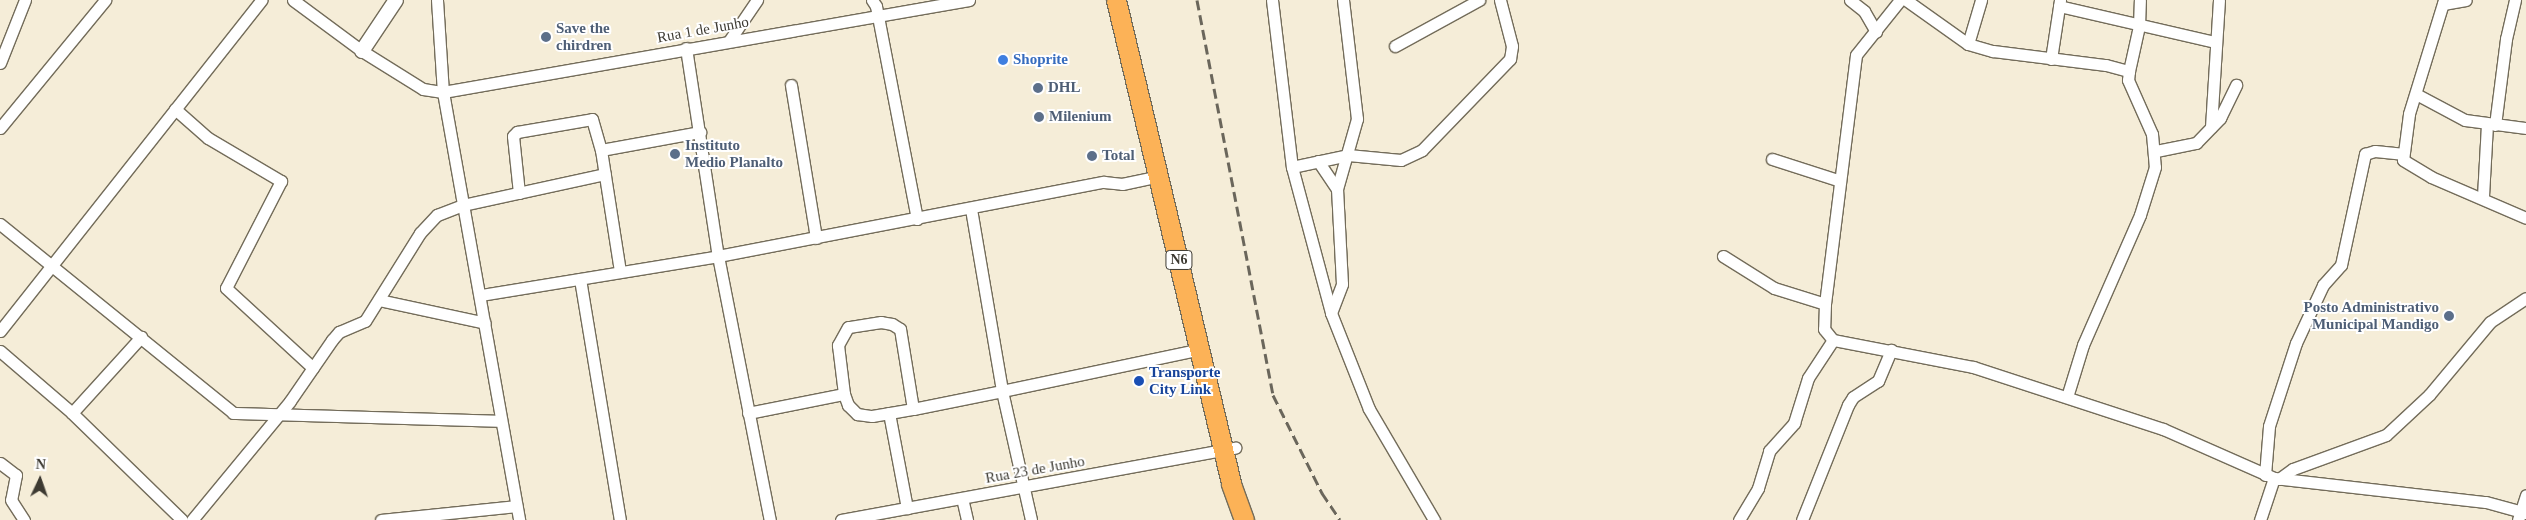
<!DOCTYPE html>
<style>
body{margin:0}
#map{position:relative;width:2526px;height:520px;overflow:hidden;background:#f5edd8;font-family:Georgia,serif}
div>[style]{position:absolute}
.roads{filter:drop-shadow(1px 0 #736c5a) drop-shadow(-1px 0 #736c5a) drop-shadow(0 1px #736c5a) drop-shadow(0 -1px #736c5a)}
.minor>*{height:11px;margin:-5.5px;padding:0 5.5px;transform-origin:5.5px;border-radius:5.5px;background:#fff}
.tertiary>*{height:14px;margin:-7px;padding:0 7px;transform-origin:7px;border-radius:7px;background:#fff}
.trunk>*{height:19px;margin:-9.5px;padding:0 9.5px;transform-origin:9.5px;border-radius:9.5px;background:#fcb257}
.rail>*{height:3px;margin-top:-1.5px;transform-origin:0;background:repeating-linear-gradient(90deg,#6a665b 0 10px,transparent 0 15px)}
.dots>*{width:14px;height:14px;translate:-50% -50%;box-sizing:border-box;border:2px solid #fff;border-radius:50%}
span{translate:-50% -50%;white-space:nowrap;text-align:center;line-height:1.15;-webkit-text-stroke:4px #fff;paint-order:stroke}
.shield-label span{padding:1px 4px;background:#fff;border:1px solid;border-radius:4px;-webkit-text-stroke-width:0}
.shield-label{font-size:14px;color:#3d3a32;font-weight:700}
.service-label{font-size:15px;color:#4e5e75;font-weight:700}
.left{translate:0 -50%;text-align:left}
.right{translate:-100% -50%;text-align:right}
.street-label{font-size:15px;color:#3d3a32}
.shop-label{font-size:15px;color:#366cbe;font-weight:700}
.transit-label{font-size:15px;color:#164399;font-weight:700}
.north{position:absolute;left:15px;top:455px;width:50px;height:50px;-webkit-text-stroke:4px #fff;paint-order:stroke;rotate:3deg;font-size:14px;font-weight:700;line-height:20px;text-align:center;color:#3d3a32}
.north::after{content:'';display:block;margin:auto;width:18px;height:22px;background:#3d3a32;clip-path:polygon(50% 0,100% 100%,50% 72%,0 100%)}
</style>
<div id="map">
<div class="roads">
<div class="minor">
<i style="left:293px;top:0;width:86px;rotate:36.5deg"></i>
<i style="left:362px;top:51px;width:72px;rotate:31.9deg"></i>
<i style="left:423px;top:89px;width:20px;rotate:9deg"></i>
<i style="left:443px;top:92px;width:534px;rotate:-9.92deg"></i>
<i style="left:437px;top:0;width:92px;rotate:86.3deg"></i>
<i style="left:443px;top:92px;width:435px;rotate:79.9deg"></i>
<i style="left:872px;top:0;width:7px;rotate:56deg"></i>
<i style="left:876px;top:6px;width:217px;rotate:79.1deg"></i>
<i style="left:1272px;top:0;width:168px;rotate:83.2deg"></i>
<i style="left:1292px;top:167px;width:151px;rotate:75deg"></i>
<i style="left:1331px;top:313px;width:103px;rotate:68.4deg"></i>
<i style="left:1369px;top:409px;width:129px;rotate:59.6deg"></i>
<i style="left:1850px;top:0;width:18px;rotate:38deg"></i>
<i style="left:1864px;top:11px;width:24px;rotate:60deg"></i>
<i style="left:1900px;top:0;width:70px;rotate:128.7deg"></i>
<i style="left:1856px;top:55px;width:251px;rotate:97.1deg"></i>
<i style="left:1825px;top:304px;width:25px;rotate:92deg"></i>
<i style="left:1824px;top:329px;width:14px;rotate:51deg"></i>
<i style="left:1833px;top:340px;width:143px;rotate:10.9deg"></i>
<i style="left:1973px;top:367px;width:200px;rotate:18.1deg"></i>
<i style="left:2163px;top:429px;width:121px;rotate:23.8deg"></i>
<i style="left:2274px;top:478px;width:213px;rotate:6.5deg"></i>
<i style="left:2486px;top:502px;width:41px;rotate:15.4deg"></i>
<i style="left:1906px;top:0;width:76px;rotate:35.4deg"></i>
<i style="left:1968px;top:44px;width:26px;rotate:16deg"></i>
<i style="left:1993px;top:51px;width:114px;rotate:7.1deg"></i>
<i style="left:2106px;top:65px;width:24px;rotate:15deg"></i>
<i style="left:2129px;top:71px;width:9px;rotate:96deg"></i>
<i style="left:2128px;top:80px;width:59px;rotate:66deg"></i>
<i style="left:2152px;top:134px;width:33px;rotate:85deg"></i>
<i style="left:2155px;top:167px;width:50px;rotate:107.4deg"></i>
<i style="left:2140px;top:215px;width:142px;rotate:113.7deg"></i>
<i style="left:2083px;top:345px;width:54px;rotate:107.1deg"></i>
<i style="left:2444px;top:0;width:119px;rotate:107.1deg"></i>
<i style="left:2409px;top:114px;width:46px;rotate:97.4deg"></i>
<i style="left:2403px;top:160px;width:33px;rotate:31deg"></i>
<i style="left:2431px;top:177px;width:103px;rotate:23.3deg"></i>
<i style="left:2443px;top:4px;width:23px;rotate:-10deg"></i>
<i style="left:2059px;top:6px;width:160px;rotate:13deg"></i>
<i style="left:729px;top:41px;width:50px;rotate:-55.7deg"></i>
<i style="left:1968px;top:44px;width:46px;rotate:-73.5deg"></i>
<i style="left:1395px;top:46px;width:96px;rotate:-28.7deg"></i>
<i style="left:686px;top:48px;width:210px;rotate:81.3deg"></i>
<i style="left:718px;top:256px;width:269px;rotate:78.9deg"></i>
<i style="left:2051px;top:59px;width:60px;rotate:-81.3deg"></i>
<i style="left:0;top:63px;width:68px;rotate:-68.4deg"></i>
<i style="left:2129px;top:71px;width:46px;rotate:-77.5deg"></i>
<i style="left:2139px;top:26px;width:26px;rotate:-88deg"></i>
<i style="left:791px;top:85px;width:155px;rotate:80.7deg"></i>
<i style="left:2416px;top:94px;width:55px;rotate:28deg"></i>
<i style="left:2465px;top:120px;width:62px;rotate:7.5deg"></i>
<i style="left:175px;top:109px;width:44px;rotate:41.3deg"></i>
<i style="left:208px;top:138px;width:85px;rotate:30.5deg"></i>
<i style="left:281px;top:181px;width:120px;rotate:117.2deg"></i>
<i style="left:226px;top:288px;width:118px;rotate:42.6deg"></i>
<i style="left:2495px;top:125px;width:87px;rotate:-82.7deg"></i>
<i style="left:2506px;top:39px;width:40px;rotate:-77deg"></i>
<i style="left:2211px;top:127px;width:127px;rotate:-86.4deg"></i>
<i style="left:0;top:128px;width:166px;rotate:-50.6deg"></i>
<i style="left:601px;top:150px;width:101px;rotate:-10.3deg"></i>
<i style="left:2156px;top:151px;width:41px;rotate:-11.3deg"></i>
<i style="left:2196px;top:143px;width:35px;rotate:-46deg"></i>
<i style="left:2220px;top:118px;width:37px;rotate:-64deg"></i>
<i style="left:1772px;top:159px;width:69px;rotate:17.7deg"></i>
<i style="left:1318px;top:161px;width:34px;rotate:56deg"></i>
<i style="left:1292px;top:167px;width:57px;rotate:-12.1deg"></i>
<i style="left:1348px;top:155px;width:53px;rotate:5.4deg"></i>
<i style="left:1401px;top:160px;width:23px;rotate:-25deg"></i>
<i style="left:1422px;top:150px;width:127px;rotate:-46deg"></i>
<i style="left:1510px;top:59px;width:13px;rotate:-81deg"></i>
<i style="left:1512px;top:46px;width:48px;rotate:-104.6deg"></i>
<i style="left:519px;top:193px;width:57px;rotate:-96deg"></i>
<i style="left:513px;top:136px;width:6px;rotate:-45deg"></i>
<i style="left:517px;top:132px;width:76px;rotate:-9.8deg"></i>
<i style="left:592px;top:119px;width:32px;rotate:74deg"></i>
<i style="left:601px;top:150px;width:123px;rotate:81.1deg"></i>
<i style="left:2483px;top:196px;width:71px;rotate:-86.8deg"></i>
<i style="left:971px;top:209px;width:185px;rotate:80.3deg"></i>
<i style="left:1002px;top:391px;width:132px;rotate:77.3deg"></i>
<i style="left:0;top:224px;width:300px;rotate:39deg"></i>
<i style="left:233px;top:413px;width:267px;rotate:1.7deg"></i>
<i style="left:1723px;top:256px;width:60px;rotate:32.1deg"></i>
<i style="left:1774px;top:288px;width:53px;rotate:17.4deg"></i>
<i style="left:580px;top:279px;width:244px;rotate:80.6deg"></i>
<i style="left:481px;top:295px;width:240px;rotate:-9.3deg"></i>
<i style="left:718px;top:256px;width:393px;rotate:-10.9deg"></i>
<i style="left:1104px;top:182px;width:18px;rotate:6deg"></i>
<i style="left:1122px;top:184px;width:38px;rotate:-12deg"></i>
<i style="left:379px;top:300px;width:108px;rotate:12.2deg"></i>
<i style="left:1331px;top:313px;width:31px;rotate:-69deg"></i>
<i style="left:1342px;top:284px;width:95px;rotate:-93deg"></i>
<i style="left:1337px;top:189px;width:73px;rotate:-74.1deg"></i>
<i style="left:1357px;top:119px;width:120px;rotate:-96.7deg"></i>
<i style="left:0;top:331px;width:422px;rotate:-51.7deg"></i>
<i style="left:0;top:351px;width:95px;rotate:40.7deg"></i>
<i style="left:72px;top:413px;width:153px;rotate:44.2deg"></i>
<i style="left:913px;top:409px;width:81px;rotate:-99.2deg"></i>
<i style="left:900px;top:329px;width:9px;rotate:-148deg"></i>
<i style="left:892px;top:324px;width:11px;rotate:-170deg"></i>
<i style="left:881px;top:322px;width:33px;rotate:171deg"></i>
<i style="left:848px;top:327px;width:21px;rotate:119deg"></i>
<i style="left:838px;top:345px;width:49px;rotate:83deg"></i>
<i style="left:844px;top:394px;width:12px;rotate:70deg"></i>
<i style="left:848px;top:405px;width:13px;rotate:45deg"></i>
<i style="left:857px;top:414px;width:15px;rotate:8deg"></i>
<i style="left:872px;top:416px;width:42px;rotate:-9.7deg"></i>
<i style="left:913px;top:409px;width:91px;rotate:-11.4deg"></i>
<i style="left:1002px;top:391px;width:203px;rotate:-11.9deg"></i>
<i style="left:72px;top:413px;width:103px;rotate:-47.8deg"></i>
<i style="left:748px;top:413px;width:98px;rotate:-11.2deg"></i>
<i style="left:889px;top:413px;width:97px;rotate:79.3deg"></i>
<i style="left:0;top:463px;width:20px;rotate:37deg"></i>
<i style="left:16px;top:475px;width:25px;rotate:101deg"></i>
<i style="left:11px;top:500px;width:24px;rotate:57deg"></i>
<i style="left:2265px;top:475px;width:49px;rotate:-85.3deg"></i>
<i style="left:2269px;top:426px;width:87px;rotate:-72deg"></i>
<i style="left:2296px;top:343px;width:64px;rotate:-65deg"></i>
<i style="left:2323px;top:285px;width:27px;rotate:-48deg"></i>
<i style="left:2341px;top:265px;width:114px;rotate:-77.8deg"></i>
<i style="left:2365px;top:154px;width:10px;rotate:-17deg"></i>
<i style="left:2375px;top:151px;width:27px;rotate:6deg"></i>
<i style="left:2279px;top:479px;width:17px;rotate:-36deg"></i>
<i style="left:2293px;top:469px;width:99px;rotate:-20.1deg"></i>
<i style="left:2386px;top:435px;width:59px;rotate:-42.9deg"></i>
<i style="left:2429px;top:395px;width:95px;rotate:-50.1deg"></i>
<i style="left:2490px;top:322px;width:43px;rotate:-33.7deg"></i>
<i style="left:962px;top:498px;width:23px;rotate:77deg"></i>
<i style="left:192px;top:520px;width:154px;rotate:-50.5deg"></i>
<i style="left:290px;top:401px;width:74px;rotate:-55.5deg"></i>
<i style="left:332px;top:340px;width:11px;rotate:-49deg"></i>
<i style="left:339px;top:332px;width:28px;rotate:-23deg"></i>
<i style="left:365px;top:321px;width:104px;rotate:-58deg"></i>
<i style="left:420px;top:233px;width:25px;rotate:-47deg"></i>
<i style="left:437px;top:215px;width:28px;rotate:-21deg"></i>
<i style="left:463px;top:205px;width:145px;rotate:-12.3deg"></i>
<i style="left:381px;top:520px;width:136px;rotate:-5.9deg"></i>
<i style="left:841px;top:520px;width:401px;rotate:-10.4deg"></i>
<i style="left:1739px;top:520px;width:37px;rotate:-59deg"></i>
<i style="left:1758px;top:488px;width:39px;rotate:-73deg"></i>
<i style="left:1769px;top:451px;width:38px;rotate:-48deg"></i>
<i style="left:1794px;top:423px;width:47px;rotate:-72.7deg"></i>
<i style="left:1808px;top:378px;width:45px;rotate:-56.7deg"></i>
<i style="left:1802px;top:520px;width:124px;rotate:-68.2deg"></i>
<i style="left:1848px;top:405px;width:9px;rotate:-58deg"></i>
<i style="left:1853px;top:397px;width:30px;rotate:-33deg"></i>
<i style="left:1878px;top:381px;width:34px;rotate:-67deg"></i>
<i style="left:2260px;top:520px;width:44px;rotate:-71.6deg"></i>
<i style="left:2518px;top:520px;width:26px;rotate:-72deg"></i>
</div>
<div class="tertiary">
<i style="left:362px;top:51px;width:61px;rotate:-56.3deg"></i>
</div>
<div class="trunk">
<i style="left:1116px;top:0;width:497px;rotate:76.6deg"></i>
<i style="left:1231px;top:484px;width:38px;rotate:70deg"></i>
</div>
</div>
<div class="rail">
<i style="left:1197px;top:0;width:402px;rotate:79.1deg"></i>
<i style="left:1273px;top:395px;width:110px;rotate:63.4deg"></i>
<i style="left:1322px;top:493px;width:32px;rotate:56deg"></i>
</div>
<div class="dots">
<i style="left:546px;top:37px;background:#5c6f8a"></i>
<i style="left:1003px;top:60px;background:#3f7fe0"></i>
<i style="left:1038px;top:88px;background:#5c6f8a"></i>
<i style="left:1039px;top:117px;background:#5c6f8a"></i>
<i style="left:675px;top:154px;background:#5c6f8a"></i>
<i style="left:1092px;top:156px;background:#5c6f8a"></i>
<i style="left:2449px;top:316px;background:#5c6f8a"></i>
<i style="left:1139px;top:381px;background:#1a4fb4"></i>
</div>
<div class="shield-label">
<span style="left:1179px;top:260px">N6</span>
</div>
<div class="service-label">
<span class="left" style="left:556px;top:37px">Save the<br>chirdren</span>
<span class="left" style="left:1048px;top:88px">DHL</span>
<span class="left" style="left:1049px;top:117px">Milenium</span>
<span class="left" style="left:685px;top:154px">Instituto<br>Medio Planalto</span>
<span class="left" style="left:1102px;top:156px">Total</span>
<span class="right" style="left:2439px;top:316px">Posto Administrativo<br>Municipal Mandigo</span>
</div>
<div class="street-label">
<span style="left:703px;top:30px;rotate:-10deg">Rua 1 de Junho</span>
<span style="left:1035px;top:470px;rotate:-10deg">Rua 23 de Junho</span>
</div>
<div class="shop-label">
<span class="left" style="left:1013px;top:60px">Shoprite</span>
</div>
<div class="transit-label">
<span class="left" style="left:1149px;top:381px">Transporte<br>City Link</span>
</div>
<div class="north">N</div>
</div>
